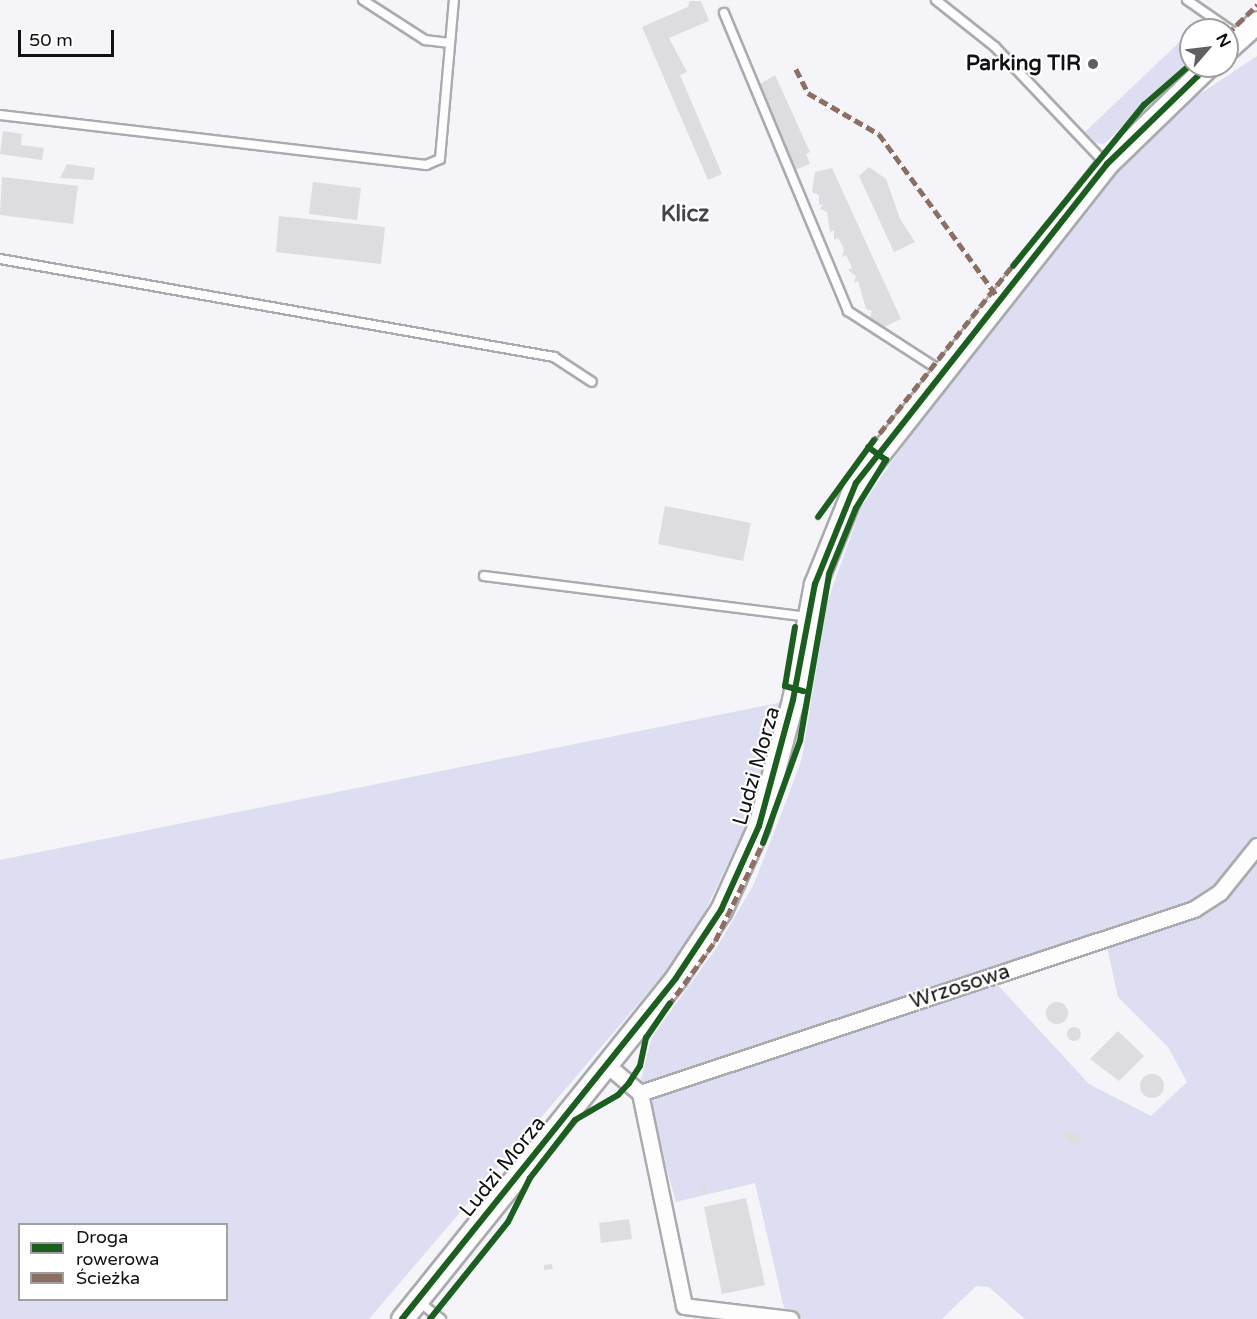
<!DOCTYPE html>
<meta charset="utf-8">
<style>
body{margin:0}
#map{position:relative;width:1257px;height:1319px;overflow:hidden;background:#f4f4f9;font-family:"Varela Round",sans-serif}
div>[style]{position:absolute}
.green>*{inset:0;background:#dedef3}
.building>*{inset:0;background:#dddde0}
.round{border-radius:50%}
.roads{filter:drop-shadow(2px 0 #ababaf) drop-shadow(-2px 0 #ababaf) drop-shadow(0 2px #ababaf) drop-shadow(0 -2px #ababaf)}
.lane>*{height:8px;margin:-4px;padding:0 4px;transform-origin:4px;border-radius:4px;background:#fdfdfe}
.street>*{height:15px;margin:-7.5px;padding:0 7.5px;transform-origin:7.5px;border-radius:7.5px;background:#fdfdfe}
.secondary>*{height:21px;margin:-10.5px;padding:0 10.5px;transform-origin:10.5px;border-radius:10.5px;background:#fdfdfe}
.quiet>*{height:4.5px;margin-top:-2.25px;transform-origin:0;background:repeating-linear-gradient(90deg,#8d6e63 0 9px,transparent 0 13.5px)}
.cycleway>*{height:6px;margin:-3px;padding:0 3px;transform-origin:3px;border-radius:3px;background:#1b5e20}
.dots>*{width:16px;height:16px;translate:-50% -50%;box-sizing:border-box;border:3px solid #fff;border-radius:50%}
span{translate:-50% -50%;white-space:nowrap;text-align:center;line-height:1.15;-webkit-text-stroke:4.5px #fff;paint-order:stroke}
.poi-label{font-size:21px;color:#111113;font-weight:700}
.right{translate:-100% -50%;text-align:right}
.street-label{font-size:21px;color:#111113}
.neighbourhood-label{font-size:22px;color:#44444a;font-weight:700}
.legend{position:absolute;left:18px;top:1223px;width:210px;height:78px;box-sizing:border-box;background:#fff;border:2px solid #a0a0a1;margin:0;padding:8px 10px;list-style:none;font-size:18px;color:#111113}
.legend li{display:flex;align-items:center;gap:12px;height:30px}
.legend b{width:30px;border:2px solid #a0a0a1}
.north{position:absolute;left:1179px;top:18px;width:60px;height:60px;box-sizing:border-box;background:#fff;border:2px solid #a0a0a1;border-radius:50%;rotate:62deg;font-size:16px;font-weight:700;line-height:24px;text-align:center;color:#111113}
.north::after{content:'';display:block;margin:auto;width:21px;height:27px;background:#606064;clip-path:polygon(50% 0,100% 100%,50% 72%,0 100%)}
.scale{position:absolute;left:18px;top:30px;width:96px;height:27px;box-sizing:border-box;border:3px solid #111113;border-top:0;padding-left:8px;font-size:18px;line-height:21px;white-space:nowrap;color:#111113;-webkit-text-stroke:4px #fff;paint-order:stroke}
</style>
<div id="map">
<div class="green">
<i style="clip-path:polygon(1203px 19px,1218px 29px,1219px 30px,1192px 30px)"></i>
<i style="clip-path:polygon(1191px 31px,1191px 60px,1104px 144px,1096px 143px,1085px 132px)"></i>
<i style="clip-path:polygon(evenodd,1257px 56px,1257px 1319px,1025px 1319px,989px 1287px,976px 1286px,942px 1319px,803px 1319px,784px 1308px,755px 1183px,676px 1202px,641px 1079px,652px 1037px,717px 947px,753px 886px,787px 799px,802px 758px,827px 603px,862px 505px,952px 375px,1129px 156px,1182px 106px,1257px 56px,1107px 947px,1118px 997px,1168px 1047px,1187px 1082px,1151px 1116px,1089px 1084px,995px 982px,1107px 947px)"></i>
<i style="clip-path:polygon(evenodd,793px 700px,749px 819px,690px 943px,369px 1319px,0 1319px,0 860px,793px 700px,20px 1224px,226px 1224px,226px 1300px,20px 1300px,20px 1224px)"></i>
</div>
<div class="building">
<i style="clip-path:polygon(690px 1px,701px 1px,709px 21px,669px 38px,687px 72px,680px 75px,722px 174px,708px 180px,642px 27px,688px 7px)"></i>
<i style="clip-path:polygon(775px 75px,810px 152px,806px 154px,810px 164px,792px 171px,758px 85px)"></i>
<i style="clip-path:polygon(3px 131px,22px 134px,21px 145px,44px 148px,42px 160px,0 154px)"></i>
<i style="clip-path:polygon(67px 164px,95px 168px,93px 180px,60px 178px)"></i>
<i style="clip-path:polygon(869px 167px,886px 179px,900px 219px,915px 242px,894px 252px,859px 176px)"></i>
<i style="clip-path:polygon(832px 168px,901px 319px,884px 327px,870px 318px,872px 311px,866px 309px,858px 281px,854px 283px,856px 276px,848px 270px,852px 268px,846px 255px,842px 257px,844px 249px,838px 238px,834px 240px,834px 230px,830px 232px,827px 212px,820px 209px,823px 204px,819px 205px,819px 195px,812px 192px,815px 172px)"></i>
<i style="clip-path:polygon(2px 177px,78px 186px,73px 224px,0 215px)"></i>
<i style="clip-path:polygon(313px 182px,361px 188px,357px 220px,309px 214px)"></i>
<i style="clip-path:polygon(279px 216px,385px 227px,381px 264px,276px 252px)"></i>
<i style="clip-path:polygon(665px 506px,751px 523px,743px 561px,658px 544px)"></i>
<i class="round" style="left:1046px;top:1002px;width:22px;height:22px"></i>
<i class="round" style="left:1067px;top:1027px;width:14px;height:14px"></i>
<i style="clip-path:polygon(1118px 1031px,1144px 1056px,1119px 1081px,1090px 1059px)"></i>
<i class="round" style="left:1140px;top:1074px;width:24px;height:24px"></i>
<i style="clip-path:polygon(1064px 1130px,1082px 1137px,1078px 1145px,1061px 1137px)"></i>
<i style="clip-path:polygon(705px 1184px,707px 1193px,702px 1194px,700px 1185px)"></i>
<i style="clip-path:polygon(746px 1198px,765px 1285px,722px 1294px,704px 1207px)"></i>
<i style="clip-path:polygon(629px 1219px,632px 1239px,601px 1243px,599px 1223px)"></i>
<i style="clip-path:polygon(552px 1264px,553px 1269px,544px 1270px,544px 1265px)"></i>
</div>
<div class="roads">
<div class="lane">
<i style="left:363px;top:0;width:74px;rotate:32.8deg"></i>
<i style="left:425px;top:40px;width:25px;rotate:7deg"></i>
<i style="left:936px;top:0;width:75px;rotate:38.5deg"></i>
<i style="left:995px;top:47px;width:160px;rotate:46.5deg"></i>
<i style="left:1187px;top:0;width:63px;rotate:34.7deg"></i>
<i style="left:724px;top:13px;width:323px;rotate:67.4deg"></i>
<i style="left:848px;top:311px;width:111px;rotate:32.8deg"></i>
<i style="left:0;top:115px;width:429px;rotate:6.7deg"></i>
<i style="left:426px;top:165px;width:15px;rotate:-23deg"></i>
<i style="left:440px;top:159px;width:160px;rotate:-85deg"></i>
<i style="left:0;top:259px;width:563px;rotate:10.03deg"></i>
<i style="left:554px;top:357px;width:45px;rotate:33.3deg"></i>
<i style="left:484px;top:576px;width:326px;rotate:7.2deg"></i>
<i style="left:418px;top:1301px;width:29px;rotate:38deg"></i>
</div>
<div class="street">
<i style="left:607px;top:1065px;width:43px;rotate:40.3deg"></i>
<i style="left:640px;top:1093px;width:217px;rotate:78.3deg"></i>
<i style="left:684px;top:1306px;width:107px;rotate:7deg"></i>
<i style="left:640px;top:1093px;width:584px;rotate:-18.37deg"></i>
<i style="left:1194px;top:909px;width:31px;rotate:-33deg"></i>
<i style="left:1220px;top:892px;width:59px;rotate:-51.2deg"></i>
</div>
<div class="secondary">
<i style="left:1227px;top:49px;width:40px;rotate:-42deg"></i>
<i style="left:402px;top:1319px;width:437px;rotate:-51.2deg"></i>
<i style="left:676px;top:978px;width:82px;rotate:-56.5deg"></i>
<i style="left:721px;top:910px;width:92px;rotate:-65.7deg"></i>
<i style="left:759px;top:826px;width:131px;rotate:-74.9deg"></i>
<i style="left:793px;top:700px;width:118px;rotate:-79.3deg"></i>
<i style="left:815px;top:584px;width:109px;rotate:-67.9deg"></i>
<i style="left:856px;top:483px;width:406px;rotate:-51.8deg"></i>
<i style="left:1107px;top:164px;width:141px;rotate:-44.1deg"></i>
</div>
</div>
<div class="quiet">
<i style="left:1227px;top:34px;width:42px;rotate:-44deg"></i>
<i style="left:796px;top:69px;width:27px;rotate:63deg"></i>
<i style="left:808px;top:93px;width:82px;rotate:30deg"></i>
<i style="left:879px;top:134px;width:200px;rotate:53.9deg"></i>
<i style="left:871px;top:444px;width:233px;rotate:-51.6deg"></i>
<i style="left:668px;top:1006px;width:80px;rotate:-54.1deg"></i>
<i style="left:715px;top:941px;width:114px;rotate:-64.1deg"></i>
</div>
<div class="cycleway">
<i style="left:1013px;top:266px;width:208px;rotate:-50.9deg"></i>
<i style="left:1144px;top:105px;width:62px;rotate:-41.1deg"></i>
<i style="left:818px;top:517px;width:95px;rotate:-54deg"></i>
<i style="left:795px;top:627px;width:60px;rotate:99.6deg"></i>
<i style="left:785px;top:686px;width:19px;rotate:16deg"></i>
<i style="left:763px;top:843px;width:109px;rotate:-70.1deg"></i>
<i style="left:800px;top:741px;width:169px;rotate:-80.1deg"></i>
<i style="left:829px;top:574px;width:71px;rotate:-67.8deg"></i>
<i style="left:856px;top:508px;width:57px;rotate:-58deg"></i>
<i style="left:886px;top:460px;width:22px;rotate:-144deg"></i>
<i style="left:402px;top:1319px;width:437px;rotate:-51.2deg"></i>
<i style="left:676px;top:978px;width:82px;rotate:-56.5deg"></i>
<i style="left:721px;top:910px;width:92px;rotate:-65.7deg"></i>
<i style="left:759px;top:826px;width:131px;rotate:-74.9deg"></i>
<i style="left:793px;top:700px;width:118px;rotate:-79.3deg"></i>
<i style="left:815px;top:584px;width:109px;rotate:-67.9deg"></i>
<i style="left:856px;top:483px;width:406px;rotate:-51.8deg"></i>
<i style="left:1107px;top:164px;width:141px;rotate:-44.1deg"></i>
<i style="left:430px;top:1319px;width:124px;rotate:-51.2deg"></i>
<i style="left:508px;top:1222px;width:49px;rotate:-63.4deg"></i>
<i style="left:530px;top:1178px;width:73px;rotate:-52.2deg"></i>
<i style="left:575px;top:1120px;width:50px;rotate:-30.2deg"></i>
<i style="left:618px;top:1095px;width:16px;rotate:-47deg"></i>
<i style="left:629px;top:1083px;width:20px;rotate:-57deg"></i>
<i style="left:640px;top:1066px;width:29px;rotate:-78deg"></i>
<i style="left:646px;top:1038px;width:42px;rotate:-55.6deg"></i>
</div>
<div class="dots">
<i style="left:1093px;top:64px;background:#606064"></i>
</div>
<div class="poi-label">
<span class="right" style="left:1081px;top:64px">Parking TIR</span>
</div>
<div class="street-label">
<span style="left:757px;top:766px;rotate:-74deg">Ludzi Morza</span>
<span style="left:960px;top:987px;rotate:-18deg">Wrzosowa</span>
<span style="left:503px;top:1167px;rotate:-51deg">Ludzi Morza</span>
</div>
<div class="neighbourhood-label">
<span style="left:685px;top:215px">Klicz</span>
</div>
<ul class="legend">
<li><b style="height:8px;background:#1b5e20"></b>Droga rowerowa</li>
<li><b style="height:8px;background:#8d6e63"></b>Ścieżka</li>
</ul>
<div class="north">N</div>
<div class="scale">50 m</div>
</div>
